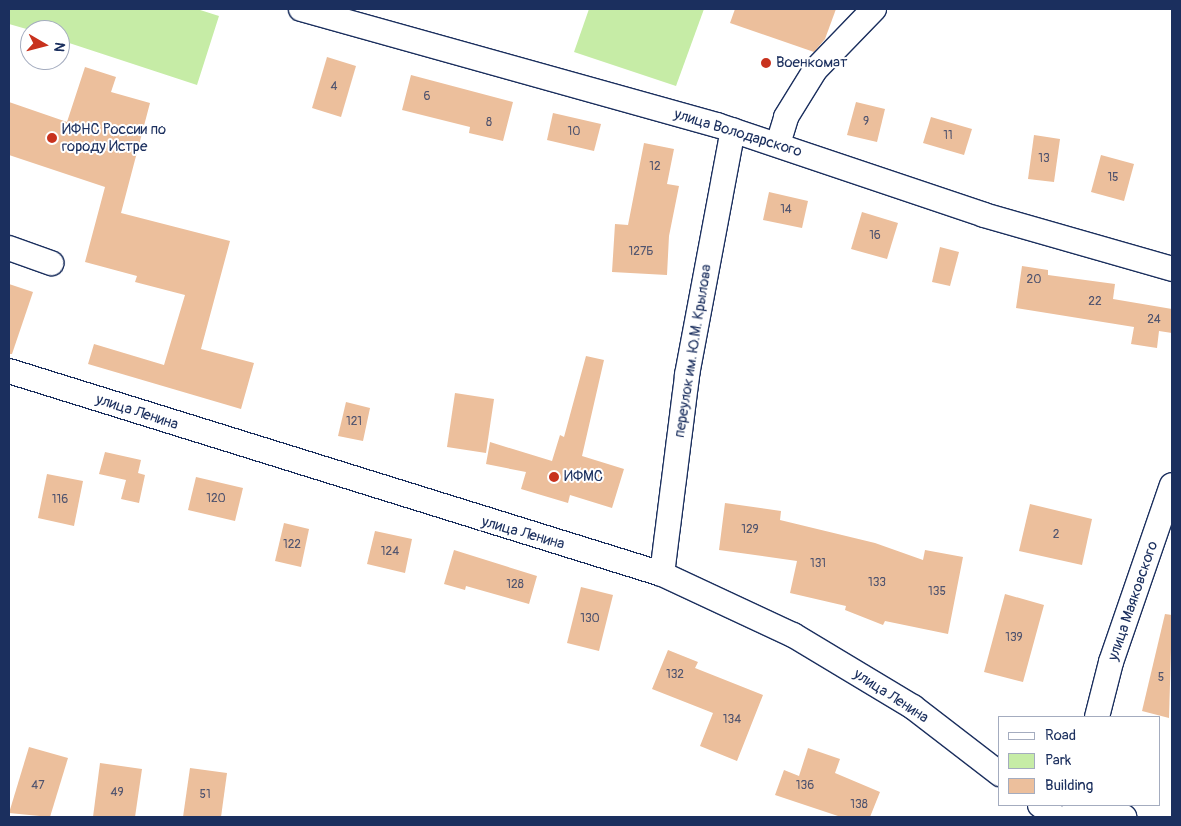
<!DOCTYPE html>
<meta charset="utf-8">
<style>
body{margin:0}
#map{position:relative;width:1181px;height:826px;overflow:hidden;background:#fff;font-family:Pangolin,sans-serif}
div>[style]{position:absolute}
.green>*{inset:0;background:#c6eca6}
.building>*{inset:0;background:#ecbf9c}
.roads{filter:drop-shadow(1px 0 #1b2f5e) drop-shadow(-1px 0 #1b2f5e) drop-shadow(0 1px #1b2f5e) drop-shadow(0 -1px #1b2f5e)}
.minor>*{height:24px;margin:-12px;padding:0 12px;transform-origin:12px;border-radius:12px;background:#fff}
.dots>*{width:14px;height:14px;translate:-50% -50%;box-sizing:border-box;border:2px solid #fff;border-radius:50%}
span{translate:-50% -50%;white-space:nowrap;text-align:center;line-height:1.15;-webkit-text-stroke:4px #fff;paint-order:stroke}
.number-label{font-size:12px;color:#4f536e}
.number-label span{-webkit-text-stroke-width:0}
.poi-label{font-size:15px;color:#1b2f5e}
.left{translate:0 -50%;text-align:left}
.street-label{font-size:15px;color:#1b2f5e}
.frame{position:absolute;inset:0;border:10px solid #1b2f5e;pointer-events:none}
.legend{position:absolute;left:998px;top:716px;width:162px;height:90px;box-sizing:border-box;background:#fff;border:1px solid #a4acbf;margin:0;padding:6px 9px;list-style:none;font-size:15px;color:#1b2f5e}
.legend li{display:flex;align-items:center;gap:10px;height:25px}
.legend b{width:25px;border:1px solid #a4acbf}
.north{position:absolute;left:20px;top:20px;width:50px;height:50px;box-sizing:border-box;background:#fff;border:1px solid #a4acbf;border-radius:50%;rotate:98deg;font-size:14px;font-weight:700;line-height:20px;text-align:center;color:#1b2f5e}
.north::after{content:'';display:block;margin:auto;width:18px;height:22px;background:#c8321e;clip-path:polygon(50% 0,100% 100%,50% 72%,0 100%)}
</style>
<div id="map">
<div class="green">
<i style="clip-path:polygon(9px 9px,197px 9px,219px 16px,197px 85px,60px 40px,60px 30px,30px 30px,9px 24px)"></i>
<i style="clip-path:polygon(589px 9px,704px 9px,676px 86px,574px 52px)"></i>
</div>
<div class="building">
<i style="clip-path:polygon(735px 9px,836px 9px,825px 39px,814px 52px,730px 23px)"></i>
<i style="clip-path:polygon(327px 57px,356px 66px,341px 117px,312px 108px)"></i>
<i style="clip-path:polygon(85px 67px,116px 77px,111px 92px,150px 103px,121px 213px,230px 241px,201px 349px,254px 363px,241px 409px,88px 364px,94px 344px,164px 365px,185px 295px,135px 282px,137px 276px,85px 262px,105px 187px,9px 155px,9px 102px,67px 122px)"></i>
<i style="clip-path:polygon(411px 75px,513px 102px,503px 141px,469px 133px,470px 127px,402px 110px)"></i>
<i style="clip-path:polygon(856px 102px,885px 109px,877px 142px,847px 135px)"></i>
<i style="clip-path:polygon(553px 113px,601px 124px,594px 151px,547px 140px)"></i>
<i style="clip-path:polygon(931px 117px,972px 129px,964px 155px,923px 143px)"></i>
<i style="clip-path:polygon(1034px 135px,1060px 139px,1054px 182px,1028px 179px)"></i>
<i style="clip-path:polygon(644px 143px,674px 149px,667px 184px,679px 186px,669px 236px,667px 275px,612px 272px,615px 224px,628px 225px)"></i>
<i style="clip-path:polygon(1101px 155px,1134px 164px,1124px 201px,1091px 192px)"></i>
<i style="clip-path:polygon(769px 192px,808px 201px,802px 228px,763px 220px)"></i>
<i style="clip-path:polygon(862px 212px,898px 223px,887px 259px,851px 249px)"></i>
<i style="clip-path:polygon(940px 247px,959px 252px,950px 286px,932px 282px)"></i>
<i style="clip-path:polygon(1022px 266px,1048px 270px,1048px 275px,1115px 284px,1113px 299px,1172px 309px,1172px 333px,1159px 331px,1157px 348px,1131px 344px,1134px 327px,1016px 308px)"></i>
<i style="clip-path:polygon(9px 284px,33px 292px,12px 354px,9px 354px)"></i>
<i style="clip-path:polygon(586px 356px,604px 360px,582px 456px,624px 469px,612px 508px,570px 495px,568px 503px,521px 489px,526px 472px,486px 464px,490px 442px,552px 461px,560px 435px,564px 437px)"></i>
<i style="clip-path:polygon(455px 393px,494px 399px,486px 453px,447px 447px)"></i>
<i style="clip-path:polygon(346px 402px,370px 408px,363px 441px,338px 436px)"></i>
<i style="clip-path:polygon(105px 452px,141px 460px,138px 473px,145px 475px,139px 503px,121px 499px,126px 480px,99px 474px)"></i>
<i style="clip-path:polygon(47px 474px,83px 481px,74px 526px,38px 518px)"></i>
<i style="clip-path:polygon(196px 477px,243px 488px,235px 521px,188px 510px)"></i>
<i style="clip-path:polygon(725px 503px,781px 511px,780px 520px,875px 543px,923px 560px,925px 550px,963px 557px,948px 634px,885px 621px,883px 625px,845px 610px,846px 606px,790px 593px,797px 561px,719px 550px)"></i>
<i style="clip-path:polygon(1030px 504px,1092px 519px,1082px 565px,1019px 551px)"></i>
<i style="clip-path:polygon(284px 523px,309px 529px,301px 567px,275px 561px)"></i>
<i style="clip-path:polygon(375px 531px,412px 539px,405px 573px,367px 564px)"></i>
<i style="clip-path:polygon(454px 550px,537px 576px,529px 604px,466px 586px,465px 590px,444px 584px)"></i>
<i style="clip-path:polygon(581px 587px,613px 595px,599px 651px,567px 643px)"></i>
<i style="clip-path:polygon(1005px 594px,1044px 605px,1023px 682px,984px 672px)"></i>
<i style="clip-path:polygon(1165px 614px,1172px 615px,1169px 718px,1142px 711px)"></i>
<i style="clip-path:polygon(668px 650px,698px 662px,695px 668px,763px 695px,737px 761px,700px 746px,713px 713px,652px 689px)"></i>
<i style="clip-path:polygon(29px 747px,68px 758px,50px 817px,9px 813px)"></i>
<i style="clip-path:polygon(808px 748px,840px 759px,835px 773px,880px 792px,870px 817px,841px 817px,775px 795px,784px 770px,799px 776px)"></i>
<i style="clip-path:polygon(100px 763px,142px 769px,135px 817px,93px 817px)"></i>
<i style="clip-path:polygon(190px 768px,227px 773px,221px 817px,183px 817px)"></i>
</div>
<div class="roads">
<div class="minor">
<i style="left:301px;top:9px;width:432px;rotate:15.6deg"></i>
<i style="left:717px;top:125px;width:282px;rotate:18.6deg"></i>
<i style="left:984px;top:215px;width:196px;rotate:16deg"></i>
<i style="left:778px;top:144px;width:28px;rotate:-73deg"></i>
<i style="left:786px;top:117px;width:55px;rotate:-58.3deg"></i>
<i style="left:815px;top:70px;width:85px;rotate:-46deg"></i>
<i style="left:9px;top:248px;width:45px;rotate:19.7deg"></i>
<i style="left:9px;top:371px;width:684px;rotate:17.27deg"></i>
<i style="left:662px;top:574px;width:145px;rotate:25deg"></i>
<i style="left:793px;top:635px;width:140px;rotate:31deg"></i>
<i style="left:913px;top:707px;width:110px;rotate:37.6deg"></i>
<i style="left:662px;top:574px;width:201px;rotate:-82.8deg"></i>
<i style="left:687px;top:375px;width:249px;rotate:-79.4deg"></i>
<i style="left:1097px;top:717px;width:57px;rotate:-75.7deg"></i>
<i style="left:1111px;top:662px;width:187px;rotate:-71deg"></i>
<i style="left:1040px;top:805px;width:20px;rotate:37deg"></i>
<i style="left:1074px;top:809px;width:51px;rotate:9.1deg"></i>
</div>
</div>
<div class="dots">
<i style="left:766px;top:63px;background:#c8321e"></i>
<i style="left:52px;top:138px;background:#c8321e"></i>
<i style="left:554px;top:477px;background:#c8321e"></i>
</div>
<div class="number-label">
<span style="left:334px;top:87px">4</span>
<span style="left:427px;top:97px">6</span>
<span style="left:866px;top:122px">9</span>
<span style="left:489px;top:123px">8</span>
<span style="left:574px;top:132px">10</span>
<span style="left:948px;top:136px">11</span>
<span style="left:1044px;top:159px">13</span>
<span style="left:655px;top:167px">12</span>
<span style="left:1113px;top:178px">15</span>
<span style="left:786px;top:210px">14</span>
<span style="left:875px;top:236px">16</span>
<span style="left:641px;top:252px">127Б</span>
<span style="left:1034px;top:280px">20</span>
<span style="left:1095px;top:302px">22</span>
<span style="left:1154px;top:320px">24</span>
<span style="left:354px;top:422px">121</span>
<span style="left:216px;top:499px">120</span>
<span style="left:60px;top:500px">116</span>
<span style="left:750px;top:530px">129</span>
<span style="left:1056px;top:535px">2</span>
<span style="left:292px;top:545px">122</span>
<span style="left:390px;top:552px">124</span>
<span style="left:818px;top:564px">131</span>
<span style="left:877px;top:583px">133</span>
<span style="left:515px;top:585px">128</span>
<span style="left:937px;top:592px">135</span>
<span style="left:590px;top:619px">130</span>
<span style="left:1014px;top:638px">139</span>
<span style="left:675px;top:675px">132</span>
<span style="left:1161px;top:678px">5</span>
<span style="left:732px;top:720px">134</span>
<span style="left:38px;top:786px">47</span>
<span style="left:805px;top:786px">136</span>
<span style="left:117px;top:793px">49</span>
<span style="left:205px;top:795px">51</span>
<span style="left:859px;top:805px">138</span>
</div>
<div class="poi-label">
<span class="left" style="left:776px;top:63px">Военкомат</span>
<span class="left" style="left:62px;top:138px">ИФНС России по<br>городу Истре</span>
<span class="left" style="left:564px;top:477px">ИФМС</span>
</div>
<div class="street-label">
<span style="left:738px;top:133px;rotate:17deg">улица Володарского</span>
<span style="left:693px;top:351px;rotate:-81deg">переулок им. Ю.М. Крылова</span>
<span style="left:137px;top:412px;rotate:18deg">улица Ленина</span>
<span style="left:523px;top:533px;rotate:16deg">улица Ленина</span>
<span style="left:1133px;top:601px;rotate:-71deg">улица Маяковского</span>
<span style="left:891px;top:696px;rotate:33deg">улица Ленина</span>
</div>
<div class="frame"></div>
<ul class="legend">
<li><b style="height:6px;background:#fff"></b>Road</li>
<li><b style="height:14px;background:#c6eca6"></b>Park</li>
<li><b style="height:14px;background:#ecbf9c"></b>Building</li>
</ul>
<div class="north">N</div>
</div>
